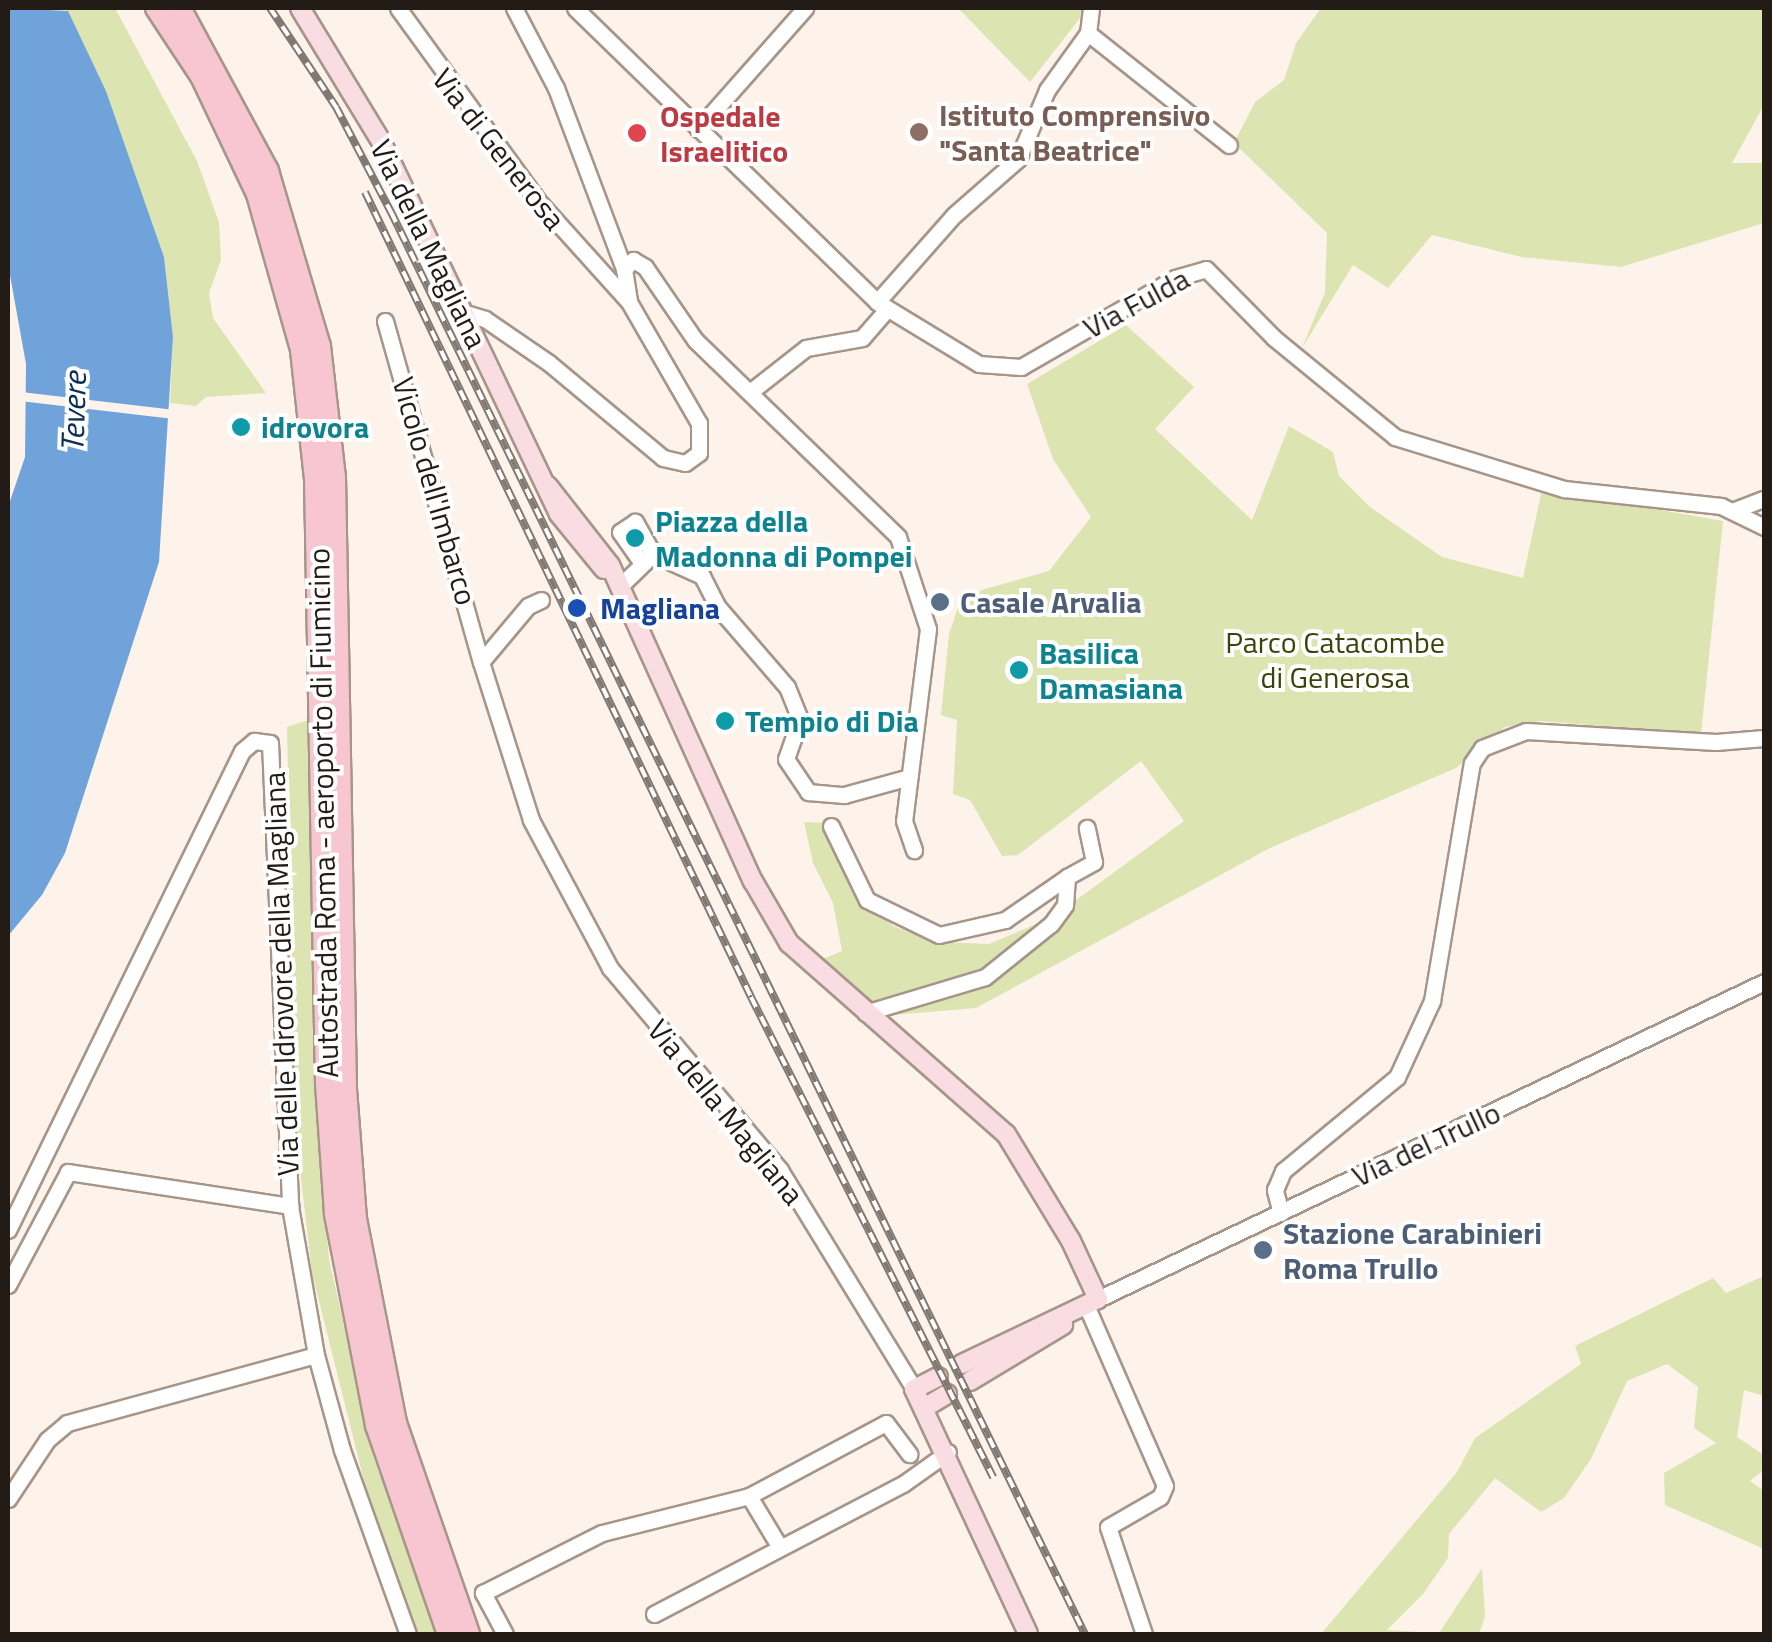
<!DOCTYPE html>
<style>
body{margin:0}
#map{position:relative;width:1772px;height:1642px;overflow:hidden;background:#fef3eb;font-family:"Titillium Web",sans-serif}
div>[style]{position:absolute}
.green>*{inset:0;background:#dce5b1}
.water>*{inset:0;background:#71a3db}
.pier>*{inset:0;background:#fef3eb}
.roads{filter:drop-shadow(2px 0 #a69689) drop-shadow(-2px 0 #a69689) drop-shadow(0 2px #a69689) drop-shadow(0 -2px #a69689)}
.minor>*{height:15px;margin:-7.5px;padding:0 7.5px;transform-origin:7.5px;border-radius:7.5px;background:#fff}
.major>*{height:18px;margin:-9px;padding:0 9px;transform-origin:9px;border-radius:9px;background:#fadde3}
.highway>*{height:22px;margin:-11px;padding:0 11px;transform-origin:11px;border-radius:11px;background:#f7c6d0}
.rail>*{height:8px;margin-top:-4px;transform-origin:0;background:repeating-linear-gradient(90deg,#fff 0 11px,#817972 0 22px);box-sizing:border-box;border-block:2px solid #817972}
.dots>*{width:28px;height:28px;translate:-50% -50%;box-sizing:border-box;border:5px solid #fff;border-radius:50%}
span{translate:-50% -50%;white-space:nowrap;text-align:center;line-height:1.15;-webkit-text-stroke:8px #fff;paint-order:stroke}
.education-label{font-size:30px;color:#785e54;font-weight:700}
.left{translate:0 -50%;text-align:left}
.health-label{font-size:30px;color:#be3a42;font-weight:700}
.street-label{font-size:30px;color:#221b16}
.culture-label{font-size:30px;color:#0d838f;font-weight:700}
.service-label{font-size:30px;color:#4e5e75;font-weight:700}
.transit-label{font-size:30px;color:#164399;font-weight:700}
.park-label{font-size:30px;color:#3c4309}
.water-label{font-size:32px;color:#0a2f53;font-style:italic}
.frame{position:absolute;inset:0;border:10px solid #221b16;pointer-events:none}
</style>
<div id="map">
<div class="green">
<i style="clip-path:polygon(65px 8px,115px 8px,197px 161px,219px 222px,221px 260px,209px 293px,213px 318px,266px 393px,206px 397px,196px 406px,170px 403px,173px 337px,164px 257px,106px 91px)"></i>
<i style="clip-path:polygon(958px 8px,1088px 8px,1030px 82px)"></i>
<i style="clip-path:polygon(1321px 8px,1764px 8px,1764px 105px,1732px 163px,1764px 163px,1764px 223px,1621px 267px,1522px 257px,1432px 235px,1388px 288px,1353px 265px,1302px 348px,1325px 292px,1327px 233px,1234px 143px,1255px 102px,1284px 80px,1296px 43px)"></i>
<i style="clip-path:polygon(1126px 325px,1194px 387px,1155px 429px,1252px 520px,1289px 426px,1333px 452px,1339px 476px,1370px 507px,1442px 557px,1523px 578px,1542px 489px,1723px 521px,1701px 734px,1540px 721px,1505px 727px,1456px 768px,1270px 848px,976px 1008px,881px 1016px,813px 963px,842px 951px,833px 903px,813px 863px,804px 822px,825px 823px,862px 903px,895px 927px,942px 942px,989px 944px,1053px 917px,1184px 821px,1141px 761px,1018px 855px,1002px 856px,970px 800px,953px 794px,957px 720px,941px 715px,949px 634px,959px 604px,971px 593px,1049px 571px,1091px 517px,1053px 459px,1027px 384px)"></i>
<i style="clip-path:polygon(308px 720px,315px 1097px,329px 1259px,374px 1459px,437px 1634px,418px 1634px,375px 1525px,312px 1273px,296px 1135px,287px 727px)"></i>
<i style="clip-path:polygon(1764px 1276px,1764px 1396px,1744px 1390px,1737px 1437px,1764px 1455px,1764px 1470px,1750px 1481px,1764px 1491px,1764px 1549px,1665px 1505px,1664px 1473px,1716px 1443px,1694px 1428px,1698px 1387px,1667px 1364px,1627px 1381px,1591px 1459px,1564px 1498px,1541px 1512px,1495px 1478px,1449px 1534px,1448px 1558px,1423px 1594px,1387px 1630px,1439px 1633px,1482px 1568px,1485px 1616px,1479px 1634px,1321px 1634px,1457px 1472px,1475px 1438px,1581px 1364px,1575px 1346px,1713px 1278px,1726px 1293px)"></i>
</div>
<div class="water">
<i style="clip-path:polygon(8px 8px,68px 11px,106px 91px,164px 257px,173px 337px,159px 562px,65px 853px,42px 895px,8px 936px,8px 507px,25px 457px,26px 364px,8px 264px)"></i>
</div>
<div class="pier">
<i style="clip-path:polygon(21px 392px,175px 410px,174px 419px,20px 401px)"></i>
</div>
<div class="roads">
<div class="minor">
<i style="left:398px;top:8px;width:238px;rotate:54deg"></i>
<i style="left:538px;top:201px;width:136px;rotate:48deg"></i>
<i style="left:629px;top:302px;width:140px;rotate:60deg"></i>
<i style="left:699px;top:423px;width:30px;rotate:90deg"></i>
<i style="left:699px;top:453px;width:17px;rotate:144deg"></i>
<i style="left:685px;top:463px;width:23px;rotate:-167deg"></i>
<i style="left:663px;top:458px;width:148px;rotate:-140.2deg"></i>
<i style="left:549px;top:363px;width:78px;rotate:-145.5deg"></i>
<i style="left:485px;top:319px;width:24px;rotate:-163deg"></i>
<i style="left:514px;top:8px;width:90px;rotate:62.3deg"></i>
<i style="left:556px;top:88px;width:193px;rotate:69.4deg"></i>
<i style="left:624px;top:269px;width:33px;rotate:81deg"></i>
<i style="left:575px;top:8px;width:421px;rotate:44.2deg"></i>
<i style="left:877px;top:302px;width:119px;rotate:31.3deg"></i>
<i style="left:979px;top:364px;width:42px;rotate:4.1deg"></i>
<i style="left:1021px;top:367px;width:178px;rotate:-30deg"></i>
<i style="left:1175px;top:278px;width:32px;rotate:-16deg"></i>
<i style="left:1206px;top:269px;width:97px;rotate:45.4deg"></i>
<i style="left:1274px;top:338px;width:156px;rotate:39.3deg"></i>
<i style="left:1395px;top:437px;width:177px;rotate:17.1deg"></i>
<i style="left:1564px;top:489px;width:158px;rotate:6.2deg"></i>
<i style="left:1721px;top:506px;width:48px;rotate:26deg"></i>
<i style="left:1088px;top:33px;width:180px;rotate:38.5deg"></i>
<i style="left:698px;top:129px;width:162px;rotate:-48.5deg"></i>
<i style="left:624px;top:269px;width:13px;rotate:-45deg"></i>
<i style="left:633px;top:260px;width:14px;rotate:30deg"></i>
<i style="left:645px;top:267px;width:88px;rotate:55.6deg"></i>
<i style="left:695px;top:340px;width:283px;rotate:44.1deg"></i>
<i style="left:898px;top:537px;width:97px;rotate:71.9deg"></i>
<i style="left:928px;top:629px;width:193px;rotate:97.1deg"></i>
<i style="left:904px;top:821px;width:31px;rotate:71deg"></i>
<i style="left:877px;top:302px;width:116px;rotate:-48.5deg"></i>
<i style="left:954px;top:215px;width:85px;rotate:-41.2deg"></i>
<i style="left:1018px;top:159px;width:75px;rotate:-67.2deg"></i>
<i style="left:1047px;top:90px;width:70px;rotate:-54.3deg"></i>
<i style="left:1088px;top:33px;width:25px;rotate:-83deg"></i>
<i style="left:385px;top:321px;width:354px;rotate:74.3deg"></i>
<i style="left:750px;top:392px;width:71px;rotate:-38.2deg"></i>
<i style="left:806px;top:348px;width:57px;rotate:-10.1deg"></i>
<i style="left:862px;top:338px;width:38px;rotate:-49deg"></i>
<i style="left:1732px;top:511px;width:34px;rotate:-21deg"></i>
<i style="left:653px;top:554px;width:54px;rotate:24.2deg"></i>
<i style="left:702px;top:576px;width:34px;rotate:63deg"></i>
<i style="left:717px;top:606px;width:107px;rotate:49.2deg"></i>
<i style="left:787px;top:687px;width:35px;rotate:68deg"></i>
<i style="left:800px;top:719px;width:42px;rotate:109.3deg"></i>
<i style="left:786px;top:759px;width:40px;rotate:56deg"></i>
<i style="left:808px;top:792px;width:36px;rotate:5deg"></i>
<i style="left:844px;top:795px;width:68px;rotate:-15.3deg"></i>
<i style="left:619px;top:587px;width:47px;rotate:-44.1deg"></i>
<i style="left:653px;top:554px;width:37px;rotate:-119deg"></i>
<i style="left:635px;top:522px;width:18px;rotate:146deg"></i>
<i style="left:620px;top:532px;width:37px;rotate:55deg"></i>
<i style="left:541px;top:600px;width:14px;rotate:155deg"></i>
<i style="left:528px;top:606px;width:73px;rotate:130deg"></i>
<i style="left:481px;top:662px;width:166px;rotate:72.4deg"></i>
<i style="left:531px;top:820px;width:168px;rotate:61.9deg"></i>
<i style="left:610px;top:968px;width:264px;rotate:49.9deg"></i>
<i style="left:780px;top:1170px;width:257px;rotate:58.5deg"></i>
<i style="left:831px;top:826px;width:82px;rotate:64.1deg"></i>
<i style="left:867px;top:900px;width:80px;rotate:25.9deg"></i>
<i style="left:939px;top:935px;width:68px;rotate:-12.8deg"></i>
<i style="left:1005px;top:920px;width:75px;rotate:-34.7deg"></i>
<i style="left:1067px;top:877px;width:28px;rotate:94deg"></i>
<i style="left:1065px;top:905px;width:24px;rotate:126deg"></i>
<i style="left:1051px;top:924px;width:85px;rotate:141.2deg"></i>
<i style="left:985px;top:977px;width:125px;rotate:163.3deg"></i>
<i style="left:1067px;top:877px;width:31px;rotate:-29deg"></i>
<i style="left:1094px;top:862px;width:35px;rotate:-102deg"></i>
<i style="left:1281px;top:1213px;width:24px;rotate:-105deg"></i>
<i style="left:1275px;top:1190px;width:21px;rotate:-67deg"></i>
<i style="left:1283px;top:1171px;width:148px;rotate:-39.5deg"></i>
<i style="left:1397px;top:1077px;width:84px;rotate:-65.3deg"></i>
<i style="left:1432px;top:1001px;width:241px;rotate:-80.5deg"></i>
<i style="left:1472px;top:763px;width:18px;rotate:-56deg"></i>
<i style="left:1482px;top:748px;width:47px;rotate:-21.1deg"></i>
<i style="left:1526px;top:731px;width:190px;rotate:3.3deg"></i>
<i style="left:1716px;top:742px;width:48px;rotate:-4.8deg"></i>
<i style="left:8px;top:1230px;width:533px;rotate:-63.96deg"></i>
<i style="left:242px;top:751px;width:16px;rotate:-40deg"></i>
<i style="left:254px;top:741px;width:16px;rotate:7deg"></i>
<i style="left:270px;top:743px;width:463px;rotate:87.5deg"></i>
<i style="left:290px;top:1206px;width:151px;rotate:80.1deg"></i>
<i style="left:316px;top:1355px;width:98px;rotate:74.7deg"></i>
<i style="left:342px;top:1450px;width:195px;rotate:70.3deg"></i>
<i style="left:8px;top:1285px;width:128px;rotate:-62deg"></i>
<i style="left:68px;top:1172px;width:225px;rotate:8.7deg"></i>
<i style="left:1098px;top:1299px;width:738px;rotate:-25.45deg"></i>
<i style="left:1086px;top:1305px;width:197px;rotate:66.4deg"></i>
<i style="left:1165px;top:1486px;width:12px;rotate:114deg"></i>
<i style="left:1160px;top:1497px;width:60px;rotate:150deg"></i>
<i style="left:1108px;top:1527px;width:113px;rotate:71.4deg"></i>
<i style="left:749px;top:1496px;width:155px;rotate:-28.1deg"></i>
<i style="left:886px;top:1423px;width:39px;rotate:53deg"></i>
<i style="left:8px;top:1499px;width:71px;rotate:-56.5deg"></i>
<i style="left:47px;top:1440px;width:26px;rotate:-40deg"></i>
<i style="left:67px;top:1423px;width:258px;rotate:-15.3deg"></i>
<i style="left:654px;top:1614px;width:281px;rotate:-27.6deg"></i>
<i style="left:903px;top:1484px;width:55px;rotate:-35.4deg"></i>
<i style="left:505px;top:1634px;width:47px;rotate:-118.2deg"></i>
<i style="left:483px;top:1593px;width:133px;rotate:-26.8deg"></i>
<i style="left:602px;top:1533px;width:152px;rotate:-14.1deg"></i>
<i style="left:749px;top:1496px;width:58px;rotate:59deg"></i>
</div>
<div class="major">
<i style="left:300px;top:8px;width:158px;rotate:58.7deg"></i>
<i style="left:382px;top:143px;width:411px;rotate:64.5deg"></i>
<i style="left:559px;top:514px;width:71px;rotate:50.7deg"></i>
<i style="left:548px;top:486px;width:100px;rotate:51.9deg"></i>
<i style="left:610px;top:565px;width:347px;rotate:65.7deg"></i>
<i style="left:753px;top:881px;width:72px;rotate:59.9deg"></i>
<i style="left:789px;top:943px;width:289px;rotate:41.4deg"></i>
<i style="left:1006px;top:1134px;width:125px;rotate:58.7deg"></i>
<i style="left:1071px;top:1241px;width:64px;rotate:65deg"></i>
<i style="left:1098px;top:1299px;width:151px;rotate:154.5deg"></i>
<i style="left:938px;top:1377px;width:27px;rotate:153deg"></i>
<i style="left:914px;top:1389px;width:270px;rotate:65deg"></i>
<i style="left:970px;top:1381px;width:109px;rotate:-31.1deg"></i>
<i style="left:924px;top:1408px;width:27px;rotate:-31deg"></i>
</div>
<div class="highway">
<i style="left:157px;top:8px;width:82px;rotate:56.5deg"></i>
<i style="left:202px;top:76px;width:131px;rotate:64.6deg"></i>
<i style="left:258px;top:194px;width:162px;rotate:74.2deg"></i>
<i style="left:302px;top:350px;width:129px;rotate:83.8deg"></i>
<i style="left:316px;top:478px;width:606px;rotate:88.96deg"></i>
<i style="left:327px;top:1084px;width:130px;rotate:86deg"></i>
<i style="left:336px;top:1214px;width:215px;rotate:79deg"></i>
<i style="left:377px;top:1425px;width:221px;rotate:71deg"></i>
<i style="left:179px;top:8px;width:185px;rotate:61.6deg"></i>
<i style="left:267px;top:171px;width:183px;rotate:73.5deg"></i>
<i style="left:319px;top:346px;width:132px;rotate:83.5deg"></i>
<i style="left:334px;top:477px;width:612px;rotate:88.97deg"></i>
<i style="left:345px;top:1089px;width:130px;rotate:85.6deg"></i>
<i style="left:355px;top:1219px;width:208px;rotate:78.9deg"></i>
<i style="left:395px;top:1423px;width:223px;rotate:70.9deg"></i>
</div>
</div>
<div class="rail">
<i style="left:270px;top:8px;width:119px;rotate:56.3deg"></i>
<i style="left:336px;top:107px;width:119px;rotate:62.4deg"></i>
<i style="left:391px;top:212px;width:1582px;rotate:63.99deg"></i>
<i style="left:365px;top:192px;width:893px;rotate:64.38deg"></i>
<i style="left:751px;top:997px;width:538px;rotate:63.24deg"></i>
</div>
<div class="dots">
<i style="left:919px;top:132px;background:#8d6e63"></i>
<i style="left:637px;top:133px;background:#e0444e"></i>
<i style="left:241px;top:427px;background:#0f9aa8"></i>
<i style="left:635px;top:538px;background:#0f9aa8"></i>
<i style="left:940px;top:602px;background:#5c6f8a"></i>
<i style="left:577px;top:608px;background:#1a4fb4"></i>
<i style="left:1019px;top:670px;background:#0f9aa8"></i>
<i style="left:725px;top:721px;background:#0f9aa8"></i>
<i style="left:1263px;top:1250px;background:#5c6f8a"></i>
</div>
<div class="education-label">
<span class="left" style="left:939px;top:132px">Istituto Comprensivo<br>"Santa Beatrice"</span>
</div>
<div class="health-label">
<span class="left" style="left:660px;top:133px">Ospedale<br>Israelitico</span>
</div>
<div class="street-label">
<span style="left:499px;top:149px;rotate:52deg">Via di Generosa</span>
<span style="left:429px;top:244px;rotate:64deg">Via della Magliana</span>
<span style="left:1136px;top:303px;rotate:-28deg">Via Fulda</span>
<span style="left:435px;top:491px;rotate:74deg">Vicolo dell'Imbarco</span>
<span style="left:323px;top:813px;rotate:-91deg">Autostrada Roma - aeroporto di Fiumicino</span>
<span style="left:281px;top:974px;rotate:-92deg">Via delle Idrovore della Magliana</span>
<span style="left:726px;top:1112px;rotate:51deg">Via della Magliana</span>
<span style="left:1426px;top:1144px;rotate:-25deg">Via del Trullo</span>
</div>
<div class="culture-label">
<span class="left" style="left:261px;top:427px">idrovora</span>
<span class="left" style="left:655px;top:538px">Piazza della<br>Madonna di Pompei</span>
<span class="left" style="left:1039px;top:670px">Basilica<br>Damasiana</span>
<span class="left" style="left:745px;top:721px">Tempio di Dia</span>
</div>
<div class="service-label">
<span class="left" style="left:960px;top:602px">Casale Arvalia</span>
<span class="left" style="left:1283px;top:1250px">Stazione Carabinieri<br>Roma Trullo</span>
</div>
<div class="transit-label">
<span class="left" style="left:600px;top:608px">Magliana</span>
</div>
<div class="park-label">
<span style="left:1335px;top:659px">Parco Catacombe<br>di Generosa</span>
</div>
<div class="water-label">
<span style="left:73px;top:412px;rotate:-88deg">Tevere</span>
</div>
<div class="frame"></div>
</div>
